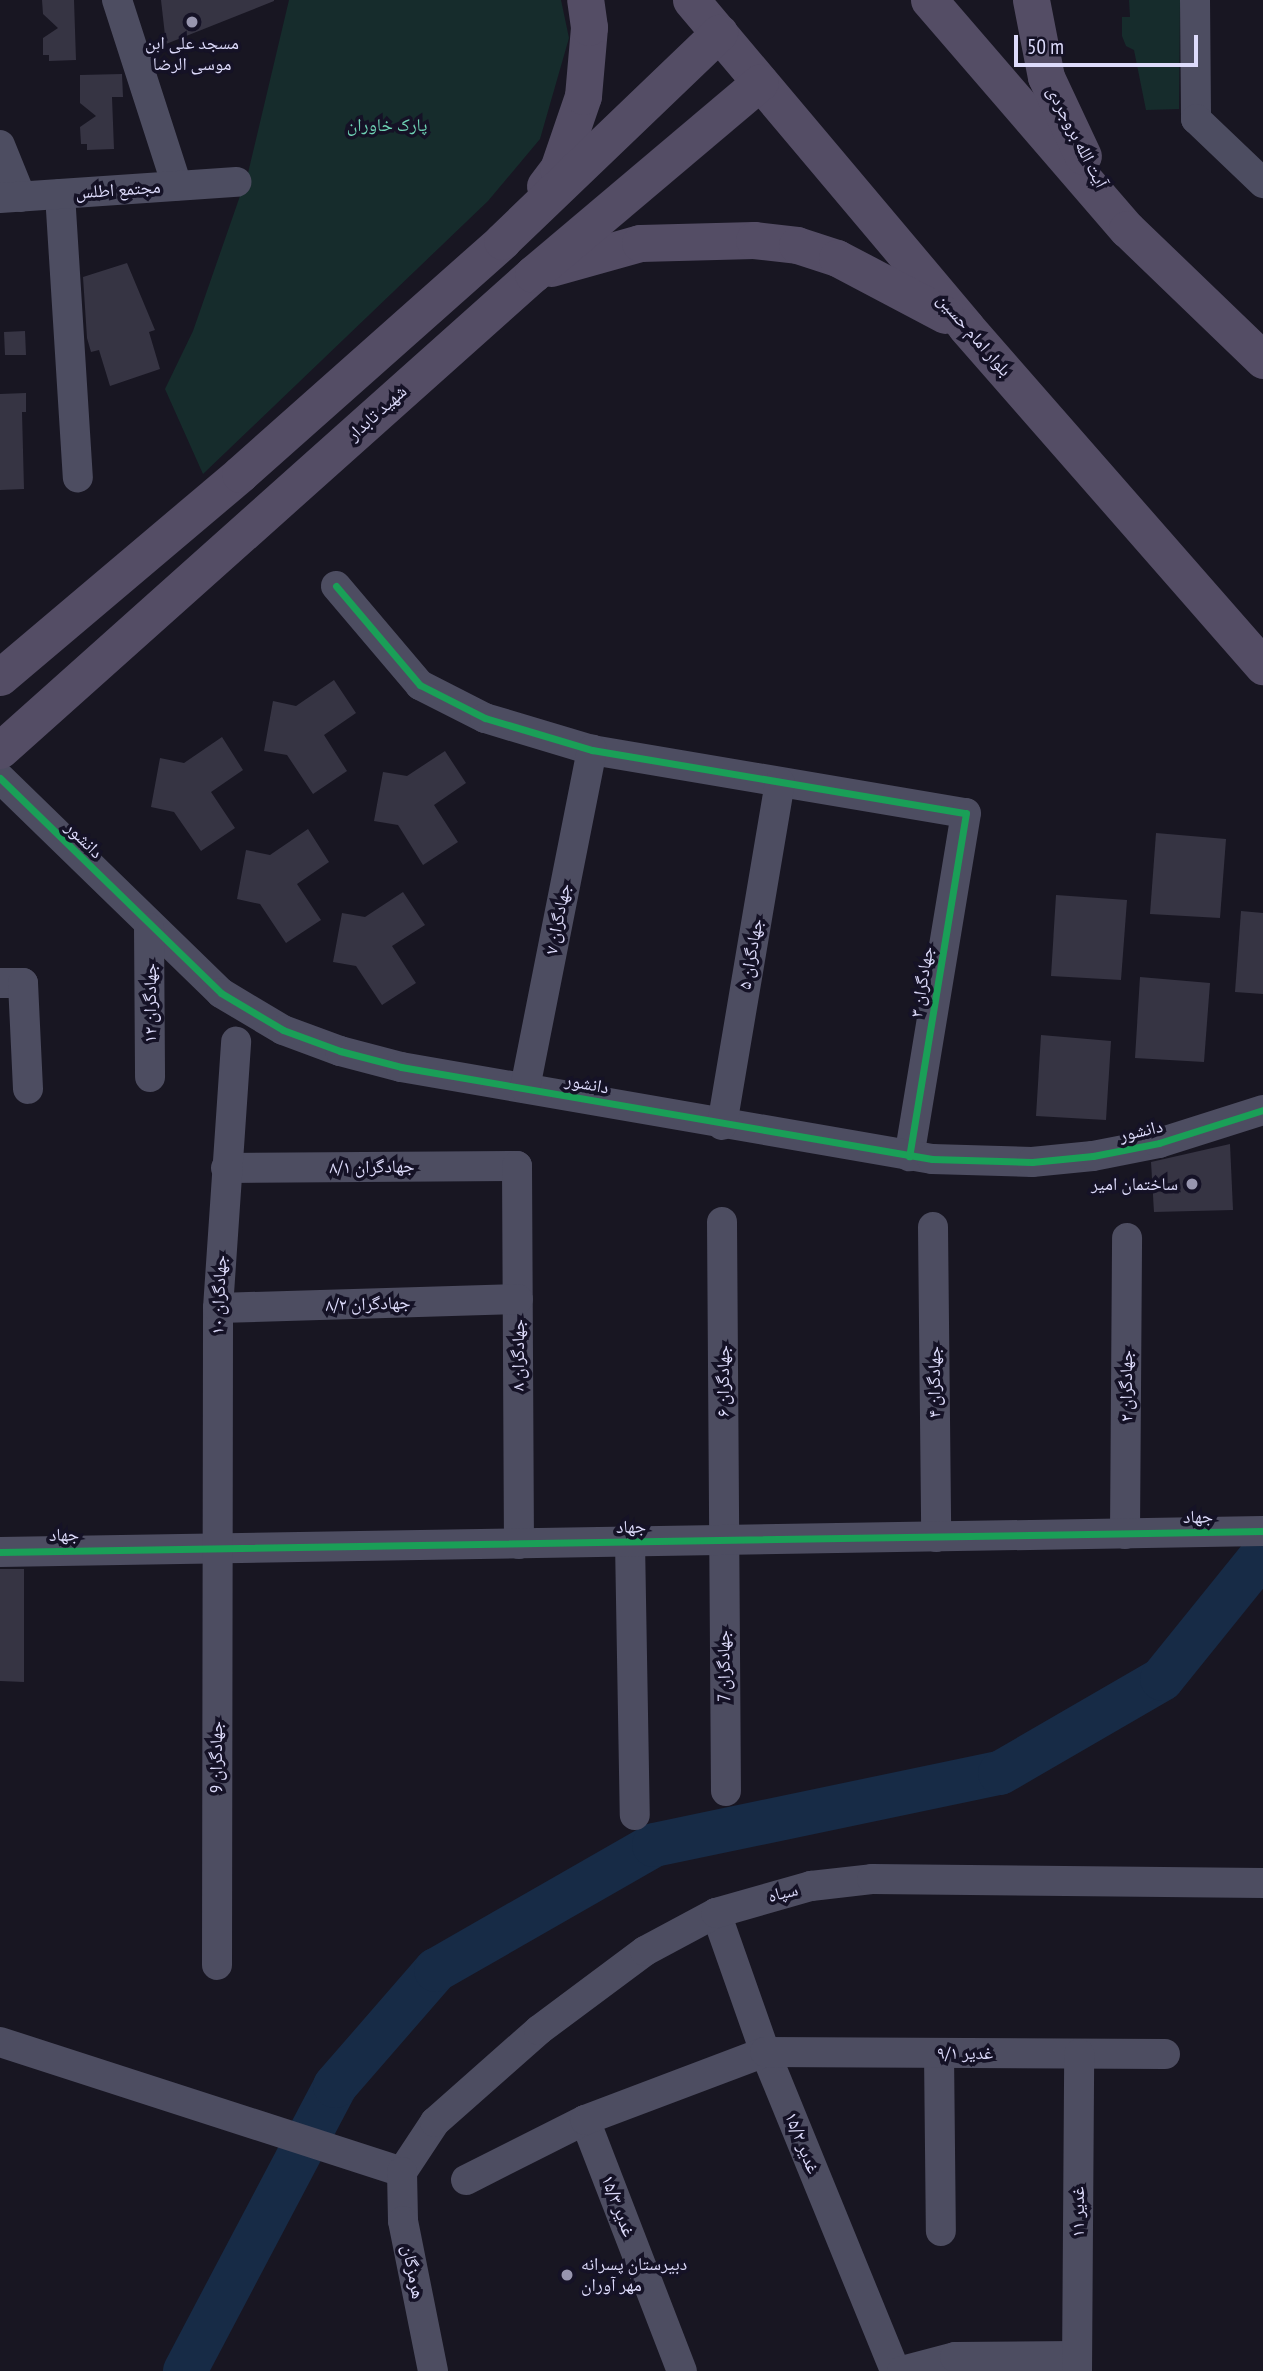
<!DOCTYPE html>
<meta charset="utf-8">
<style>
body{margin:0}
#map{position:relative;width:1263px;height:2371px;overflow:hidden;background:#181622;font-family:"PT Sans Narrow","Noto Naskh Arabic",sans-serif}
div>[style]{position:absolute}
.green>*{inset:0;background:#162c2c}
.river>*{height:44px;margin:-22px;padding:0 22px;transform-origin:22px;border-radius:22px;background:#172b46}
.building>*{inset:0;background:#363443}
.minor>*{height:30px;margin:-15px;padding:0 15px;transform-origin:15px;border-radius:15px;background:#4d4d61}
.major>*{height:37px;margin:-18.5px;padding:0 18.5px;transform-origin:18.5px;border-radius:18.5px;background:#544d65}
.cycleway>*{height:7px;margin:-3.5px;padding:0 3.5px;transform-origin:3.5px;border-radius:3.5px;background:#1a9f57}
.dots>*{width:19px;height:19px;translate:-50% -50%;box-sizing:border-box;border:4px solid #151226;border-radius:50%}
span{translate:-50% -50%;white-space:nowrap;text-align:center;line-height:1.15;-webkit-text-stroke:7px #151226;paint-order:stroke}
.poi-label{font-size:18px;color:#dddbfb}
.right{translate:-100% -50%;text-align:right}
.left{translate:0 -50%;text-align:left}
.park-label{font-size:18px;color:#6fd3b5}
.street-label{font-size:18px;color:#dddbfb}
.scale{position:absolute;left:1014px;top:35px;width:184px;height:32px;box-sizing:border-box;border:4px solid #dddbfb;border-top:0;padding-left:9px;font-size:21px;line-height:24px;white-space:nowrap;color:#dddbfb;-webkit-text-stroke:5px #151226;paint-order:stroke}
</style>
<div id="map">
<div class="green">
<i style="clip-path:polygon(289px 0,561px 0,569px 38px,540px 139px,488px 201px,203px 474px,165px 389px,193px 331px,248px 173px)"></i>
<i style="clip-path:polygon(1129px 0,1180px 0,1179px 109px,1146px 110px,1134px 50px,1126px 46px,1122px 36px,1122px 17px,1130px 17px)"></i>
</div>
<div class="river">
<i style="left:185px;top:2371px;width:322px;rotate:-62.2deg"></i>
<i style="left:335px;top:2086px;width:154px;rotate:-49deg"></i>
<i style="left:436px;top:1970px;width:251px;rotate:-29.8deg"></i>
<i style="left:654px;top:1845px;width:353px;rotate:-11.8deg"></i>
<i style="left:1000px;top:1773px;width:187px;rotate:-30.1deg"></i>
<i style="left:1162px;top:1679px;width:161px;rotate:-51.1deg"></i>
</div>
<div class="building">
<i style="clip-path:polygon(42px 0,74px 0,76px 60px,49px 61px,49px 55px,43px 55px,43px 38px,58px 28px,43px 14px)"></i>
<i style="clip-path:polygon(161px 0,274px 0,274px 1px,166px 44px)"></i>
<i style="clip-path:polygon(122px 74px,123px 97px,112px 97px,114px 149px,87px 150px,87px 144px,81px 144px,80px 127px,96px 116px,80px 103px,80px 75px)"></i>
<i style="clip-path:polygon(127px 263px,155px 330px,149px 332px,160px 369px,110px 386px,99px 350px,91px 352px,87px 338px,83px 277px)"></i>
<i style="clip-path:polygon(25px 331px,26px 355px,5px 355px,4px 332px)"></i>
<i style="clip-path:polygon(26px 393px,26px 412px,22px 412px,24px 489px,0 490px,0 394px)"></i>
<i style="clip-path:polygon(334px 680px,356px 713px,324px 735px,347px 771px,313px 794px,287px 755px,264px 751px,273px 701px,296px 706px)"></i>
<i style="clip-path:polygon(222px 737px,243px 770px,211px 792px,235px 828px,201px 851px,174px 812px,151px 807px,160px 758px,184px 763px)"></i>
<i style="clip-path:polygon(445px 751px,466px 783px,434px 805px,458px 842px,423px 865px,398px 825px,374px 821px,383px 772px,407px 776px)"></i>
<i style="clip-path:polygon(308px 829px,329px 862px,297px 884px,321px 920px,286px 943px,260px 904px,237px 899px,246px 850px,270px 855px)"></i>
<i style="clip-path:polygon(1156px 833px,1226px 839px,1220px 918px,1150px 914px)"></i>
<i style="clip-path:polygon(403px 892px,425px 925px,392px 946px,416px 983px,382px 1005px,356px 966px,333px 962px,342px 913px,365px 917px)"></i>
<i style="clip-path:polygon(1056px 895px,1127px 900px,1121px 980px,1051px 976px)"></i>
<i style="clip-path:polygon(1241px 911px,1263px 913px,1263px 994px,1235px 992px)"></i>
<i style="clip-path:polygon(1140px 977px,1210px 983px,1204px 1062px,1135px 1058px)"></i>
<i style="clip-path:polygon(1041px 1035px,1111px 1041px,1106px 1120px,1036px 1116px)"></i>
<i style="clip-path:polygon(1230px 1144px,1233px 1210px,1154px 1212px,1151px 1162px)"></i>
<i style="clip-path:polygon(0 1569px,24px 1569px,24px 1682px,0 1681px)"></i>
</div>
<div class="minor">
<i style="left:117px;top:0;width:195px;rotate:72.1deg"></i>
<i style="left:1195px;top:0;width:119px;rotate:89.5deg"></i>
<i style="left:1196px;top:119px;width:93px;rotate:43.7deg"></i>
<i style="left:0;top:145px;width:56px;rotate:68deg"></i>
<i style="left:60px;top:194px;width:284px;rotate:86.4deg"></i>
<i style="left:0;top:198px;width:237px;rotate:-3.9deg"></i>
<i style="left:336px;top:586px;width:130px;rotate:49.7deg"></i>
<i style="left:420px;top:685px;width:73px;rotate:26.9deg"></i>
<i style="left:485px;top:718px;width:112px;rotate:16.7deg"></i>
<i style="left:592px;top:750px;width:379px;rotate:9.6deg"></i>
<i style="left:966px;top:813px;width:348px;rotate:99.4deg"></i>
<i style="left:0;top:778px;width:308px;rotate:44.2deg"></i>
<i style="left:221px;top:993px;width:72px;rotate:30.8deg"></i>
<i style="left:283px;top:1030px;width:61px;rotate:20.2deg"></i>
<i style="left:340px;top:1051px;width:63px;rotate:14.7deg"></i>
<i style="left:401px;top:1067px;width:539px;rotate:9.83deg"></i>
<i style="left:932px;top:1159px;width:100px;rotate:1.7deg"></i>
<i style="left:1032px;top:1162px;width:61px;rotate:-5.6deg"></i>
<i style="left:1093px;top:1156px;width:67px;rotate:-11.1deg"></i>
<i style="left:1159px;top:1143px;width:109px;rotate:-17.6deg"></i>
<i style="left:149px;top:928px;width:149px;rotate:89.6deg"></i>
<i style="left:0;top:983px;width:23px"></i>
<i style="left:23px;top:983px;width:106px;rotate:87.3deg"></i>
<i style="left:525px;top:1088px;width:345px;rotate:-78.8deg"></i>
<i style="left:722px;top:1125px;width:347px;rotate:-80.4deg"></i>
<i style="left:226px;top:1168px;width:291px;rotate:-0.4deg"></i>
<i style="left:517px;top:1166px;width:378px;rotate:89.7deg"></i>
<i style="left:722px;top:1222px;width:569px;rotate:89.6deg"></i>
<i style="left:933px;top:1227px;width:310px;rotate:89.4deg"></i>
<i style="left:218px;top:1308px;width:300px;rotate:-1.7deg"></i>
<i style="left:1125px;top:1534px;width:296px;rotate:-89.6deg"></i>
<i style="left:630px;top:1542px;width:273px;rotate:89deg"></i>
<i style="left:0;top:1552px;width:1263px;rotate:-0.95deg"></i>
<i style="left:716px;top:1913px;width:147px;rotate:70.6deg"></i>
<i style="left:765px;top:2052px;width:344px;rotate:67.8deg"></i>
<i style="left:217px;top:1965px;width:657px;rotate:-89.91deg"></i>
<i style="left:218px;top:1308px;width:267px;rotate:-86.1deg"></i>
<i style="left:0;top:2042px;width:422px;rotate:17.9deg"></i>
<i style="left:939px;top:2053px;width:178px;rotate:89.4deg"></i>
<i style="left:585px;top:2120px;width:269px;rotate:68.9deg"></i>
<i style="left:402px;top:2172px;width:60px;rotate:-56.6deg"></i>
<i style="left:435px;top:2122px;width:139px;rotate:-41.5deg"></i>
<i style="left:539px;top:2030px;width:132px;rotate:-36.7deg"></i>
<i style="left:645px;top:1951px;width:81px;rotate:-28.2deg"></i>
<i style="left:716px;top:1913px;width:99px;rotate:-15.9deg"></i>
<i style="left:811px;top:1886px;width:61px;rotate:-6.5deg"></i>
<i style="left:872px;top:1879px;width:391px;rotate:0.6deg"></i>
<i style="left:402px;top:2172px;width:49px;rotate:88.8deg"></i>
<i style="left:403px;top:2221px;width:153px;rotate:78.7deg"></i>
<i style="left:466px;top:2180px;width:133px;rotate:-26.8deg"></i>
<i style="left:585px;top:2120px;width:192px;rotate:-20.7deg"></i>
<i style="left:765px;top:2052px;width:400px;rotate:0.3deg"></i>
<i style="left:902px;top:2371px;width:55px;rotate:-14.8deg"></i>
<i style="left:955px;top:2357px;width:122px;rotate:-0.5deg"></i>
<i style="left:1077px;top:2371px;width:317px;rotate:-89.6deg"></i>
</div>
<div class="major">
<i style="left:691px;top:0;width:427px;rotate:49.9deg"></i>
<i style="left:966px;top:327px;width:451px;rotate:48.8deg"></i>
<i style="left:929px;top:0;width:303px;rotate:49.2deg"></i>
<i style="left:1127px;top:229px;width:189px;rotate:43.9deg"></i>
<i style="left:1031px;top:0;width:78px;rotate:79deg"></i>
<i style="left:1046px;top:77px;width:87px;rotate:64.9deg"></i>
<i style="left:545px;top:186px;width:21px;rotate:-53deg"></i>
<i style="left:558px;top:169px;width:77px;rotate:-71.1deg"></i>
<i style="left:583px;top:96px;width:69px;rotate:-85deg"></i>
<i style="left:589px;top:27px;width:27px;rotate:-98deg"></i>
<i style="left:551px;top:268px;width:92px;rotate:-15.7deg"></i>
<i style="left:640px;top:243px;width:114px;rotate:-1.5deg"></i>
<i style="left:754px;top:240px;width:43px;rotate:6.6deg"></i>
<i style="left:797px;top:245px;width:42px;rotate:18deg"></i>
<i style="left:837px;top:258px;width:122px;rotate:27.8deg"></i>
<i style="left:0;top:677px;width:314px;rotate:-40.2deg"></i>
<i style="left:240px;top:474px;width:351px;rotate:-41.6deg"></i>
<i style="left:502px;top:241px;width:301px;rotate:-43.8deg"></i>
<i style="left:0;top:750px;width:715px;rotate:-41.77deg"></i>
<i style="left:533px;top:274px;width:297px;rotate:-40.2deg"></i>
</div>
<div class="cycleway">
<i style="left:336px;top:586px;width:130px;rotate:49.7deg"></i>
<i style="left:420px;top:685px;width:73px;rotate:26.9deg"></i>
<i style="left:485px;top:718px;width:112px;rotate:16.7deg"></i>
<i style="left:592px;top:750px;width:379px;rotate:9.6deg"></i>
<i style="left:966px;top:813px;width:348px;rotate:99.4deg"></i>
<i style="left:0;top:778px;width:308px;rotate:44.2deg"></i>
<i style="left:221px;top:993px;width:72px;rotate:30.8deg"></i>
<i style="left:283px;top:1030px;width:61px;rotate:20.2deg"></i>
<i style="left:340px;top:1051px;width:63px;rotate:14.7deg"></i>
<i style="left:401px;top:1067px;width:539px;rotate:9.83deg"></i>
<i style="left:932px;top:1159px;width:100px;rotate:1.7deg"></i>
<i style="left:1032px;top:1162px;width:61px;rotate:-5.6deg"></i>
<i style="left:1093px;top:1156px;width:67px;rotate:-11.1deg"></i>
<i style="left:1159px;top:1143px;width:109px;rotate:-17.6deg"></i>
<i style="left:0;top:1552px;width:1263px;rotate:-0.95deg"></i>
</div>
<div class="dots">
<i style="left:192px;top:22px;background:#9896af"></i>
<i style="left:1192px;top:1184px;background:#9896af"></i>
<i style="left:567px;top:2275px;background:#9896af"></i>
</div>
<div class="poi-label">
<span style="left:192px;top:54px">مسجد علی ابن<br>موسی الرضا</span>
<span class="right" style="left:1178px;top:1184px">ساختمان امیر</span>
<span class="left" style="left:581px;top:2275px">دبیرستان پسرانه<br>مهر آوران</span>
</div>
<div class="park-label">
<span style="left:387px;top:125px">پارک خاوران</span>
</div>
<div class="street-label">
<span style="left:1077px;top:137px;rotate:63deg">آیت الله بروجردی</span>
<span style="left:118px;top:190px;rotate:-4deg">مجتمع اطلس</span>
<span style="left:974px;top:335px;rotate:49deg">بلوار امام حسین</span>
<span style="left:377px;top:413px;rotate:-42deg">شهید تابدار</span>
<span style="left:84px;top:840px;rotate:45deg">دانشور</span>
<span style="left:558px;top:919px;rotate:-79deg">جهادگران ۷</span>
<span style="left:751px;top:954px;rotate:-80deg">جهادگران ۵</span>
<span style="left:922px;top:982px;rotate:-81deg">جهادگران ۳</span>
<span style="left:150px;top:1003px;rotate:-90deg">جهادگران ۱۲</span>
<span style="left:587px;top:1084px;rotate:11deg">دانشور</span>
<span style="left:1141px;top:1131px;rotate:-13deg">دانشور</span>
<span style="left:372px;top:1167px;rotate:-1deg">جهادگران ۸/۱</span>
<span style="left:219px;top:1295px;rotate:-88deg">جهادگران ۱۰</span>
<span style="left:368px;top:1304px;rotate:-2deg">جهادگران ۸/۲</span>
<span style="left:518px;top:1355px;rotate:-90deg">جهادگران ۸</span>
<span style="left:723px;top:1381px;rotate:-90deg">جهادگران ۶</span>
<span style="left:934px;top:1382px;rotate:-90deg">جهادگران ۴</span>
<span style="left:1126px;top:1386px;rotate:-90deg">جهادگران ۲</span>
<span style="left:1198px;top:1517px;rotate:-1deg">جهاد</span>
<span style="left:631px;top:1527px;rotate:-1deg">جهاد</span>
<span style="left:64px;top:1535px;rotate:-1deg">جهاد</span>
<span style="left:724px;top:1666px;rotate:-91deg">جهادگران 7</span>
<span style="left:216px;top:1757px;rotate:-90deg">جهادگران 9</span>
<span style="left:783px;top:1893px;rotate:-14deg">سپاه</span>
<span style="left:965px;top:2053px">غدیر ۹/۱</span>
<span style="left:802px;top:2143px;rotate:68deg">غدیر ۱۵/۲</span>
<span style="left:618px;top:2206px;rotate:69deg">غدیر ۱۵/۳</span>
<span style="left:1078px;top:2212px;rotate:-90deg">غدیر ۱۱</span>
<span style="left:413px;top:2272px;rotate:79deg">هرمزگان</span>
</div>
<div class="scale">50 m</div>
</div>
